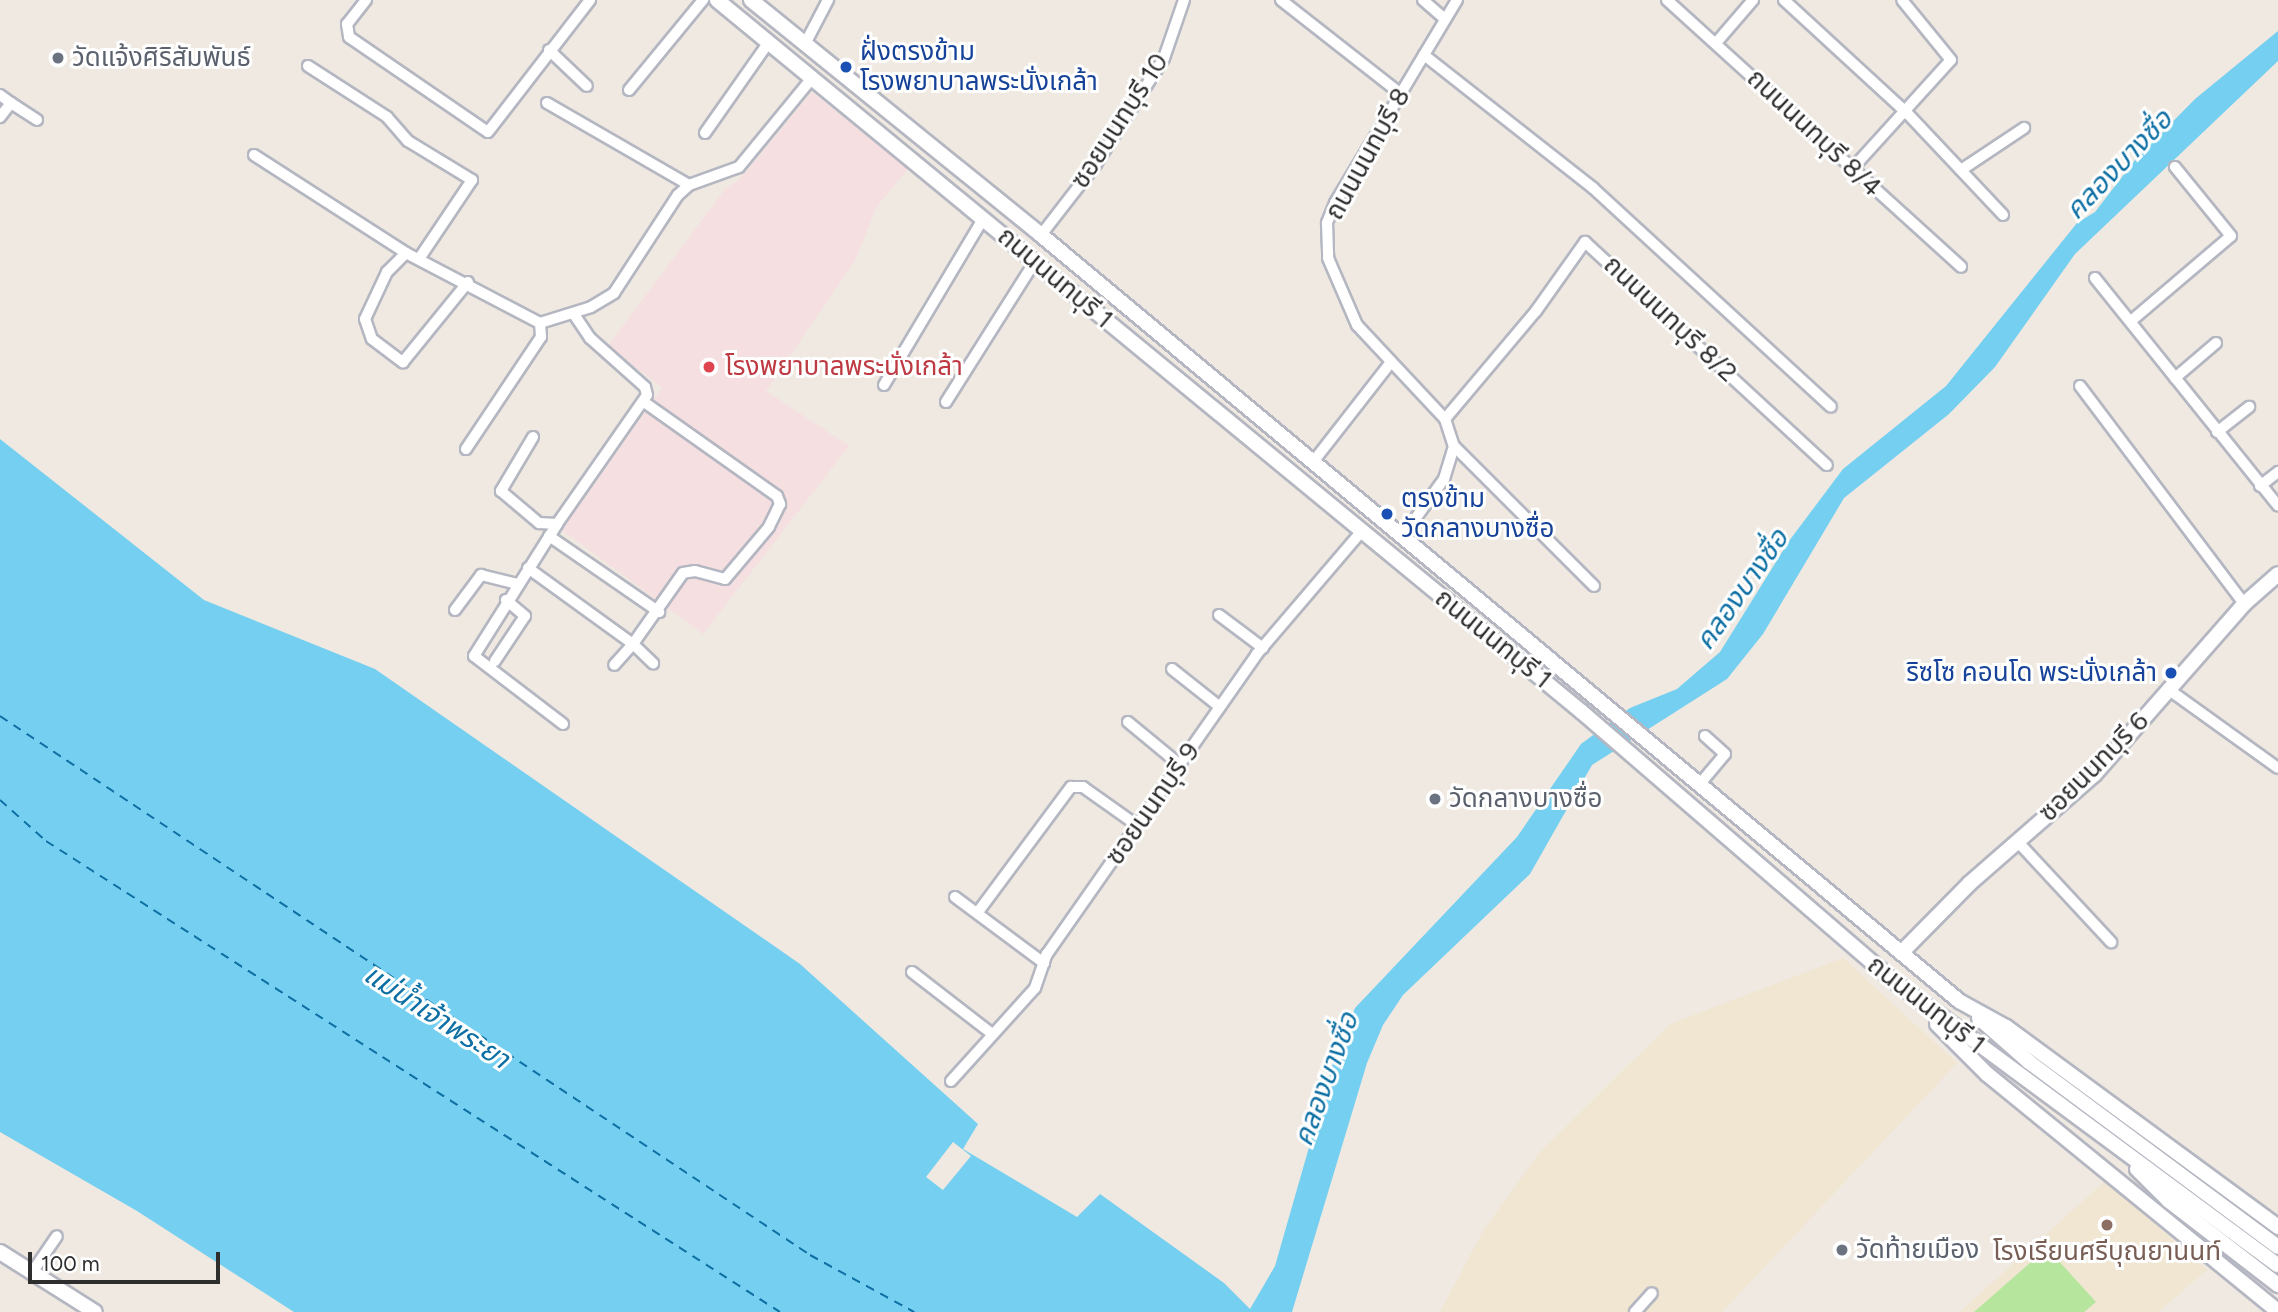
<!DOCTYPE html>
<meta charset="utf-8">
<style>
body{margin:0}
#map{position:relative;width:2278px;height:1312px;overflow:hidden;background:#efe9e1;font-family:Figtree,"Noto Sans Thai",sans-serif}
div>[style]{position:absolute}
.education>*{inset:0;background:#f0e6d1}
.medical>*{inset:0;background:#f5dfe0}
.green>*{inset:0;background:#b6e59e}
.water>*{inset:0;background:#75cff0}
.pier>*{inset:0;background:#efe9e1}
.ferry>*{height:2px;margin-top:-1px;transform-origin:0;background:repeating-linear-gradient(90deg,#0d6fa3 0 9px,transparent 0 16px)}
.roads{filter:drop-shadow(2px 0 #b4b7c1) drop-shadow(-2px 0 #b4b7c1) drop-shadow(0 2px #b4b7c1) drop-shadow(0 -2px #b4b7c1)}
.street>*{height:10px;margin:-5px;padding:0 5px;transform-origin:5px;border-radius:5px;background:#fff}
.secondary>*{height:14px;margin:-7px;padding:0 7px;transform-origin:7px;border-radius:7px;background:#fff}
.dots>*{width:19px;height:19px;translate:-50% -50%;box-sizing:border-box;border:4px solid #fff;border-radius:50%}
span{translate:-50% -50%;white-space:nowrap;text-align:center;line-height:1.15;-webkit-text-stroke:6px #fff;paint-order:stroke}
.transit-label{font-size:26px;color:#164399}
.left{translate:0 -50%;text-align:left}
.right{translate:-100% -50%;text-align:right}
.worship-label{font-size:26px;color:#5b616d}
.street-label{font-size:26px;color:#2e2e2e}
.health-label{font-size:26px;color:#be3a42}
.education-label{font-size:26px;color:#785e54}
.water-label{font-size:28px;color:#0d6fa3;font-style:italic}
.scale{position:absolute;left:28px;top:1252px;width:192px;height:32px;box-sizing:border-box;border:4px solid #2e2e2e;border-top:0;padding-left:9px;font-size:21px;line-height:24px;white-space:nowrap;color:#2e2e2e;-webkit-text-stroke:5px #fff;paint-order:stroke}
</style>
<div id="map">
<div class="education">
<i style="clip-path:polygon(1843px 958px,1957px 1063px,1722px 1312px,1440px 1312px,1483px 1231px,1539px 1153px,1670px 1024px)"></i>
<i style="clip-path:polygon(2106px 1180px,2207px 1270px,2158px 1312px,1960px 1312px)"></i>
</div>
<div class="medical">
<i style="clip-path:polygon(812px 92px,908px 169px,877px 206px,856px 259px,766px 391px,849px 446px,703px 634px,562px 530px,662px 388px,608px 346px,725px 189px,740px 179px)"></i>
</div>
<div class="green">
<i style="clip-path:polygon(2047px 1248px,2096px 1302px,2084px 1312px,1974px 1312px)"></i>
</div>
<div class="water">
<i style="clip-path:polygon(2278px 31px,2278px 61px,2075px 254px,1995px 367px,1949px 414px,1844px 498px,1763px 634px,1727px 679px,1592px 765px,1530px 874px,1403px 995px,1383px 1025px,1367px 1063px,1292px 1312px,294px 1312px,137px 1211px,0 1132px,0 439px,204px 600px,375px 669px,800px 964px,978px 1124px,963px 1149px,1077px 1217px,1100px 1194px,1224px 1283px,1250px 1309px,1275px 1266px,1336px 1053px,1355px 1008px,1517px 837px,1581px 744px,1630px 708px,1677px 689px,1720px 652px,1789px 541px,1843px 469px,1946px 386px,2077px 223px,2095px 212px,2135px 160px,2195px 99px)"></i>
</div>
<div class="pier">
<i style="clip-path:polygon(953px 1142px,971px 1156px,943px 1190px,926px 1177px)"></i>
</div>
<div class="ferry">
<i style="left:0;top:716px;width:973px;rotate:33.64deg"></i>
<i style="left:810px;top:1255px;width:119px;rotate:28.7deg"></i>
<i style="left:0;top:800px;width:62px;rotate:41.7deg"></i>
<i style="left:46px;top:841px;width:872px;rotate:32.69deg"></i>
</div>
<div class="roads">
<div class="street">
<i style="left:366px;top:0;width:31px;rotate:128deg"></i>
<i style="left:347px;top:24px;width:13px;rotate:81deg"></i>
<i style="left:349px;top:37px;width:168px;rotate:34.4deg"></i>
<i style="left:488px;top:132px;width:167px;rotate:-52.3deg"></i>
<i style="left:1281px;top:0;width:152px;rotate:38.1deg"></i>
<i style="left:1423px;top:0;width:29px;rotate:41deg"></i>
<i style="left:1457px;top:0;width:237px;rotate:121deg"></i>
<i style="left:1335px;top:203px;width:22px;rotate:112deg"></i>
<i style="left:1327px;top:223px;width:35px;rotate:88deg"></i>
<i style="left:1328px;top:258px;width:73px;rotate:66.6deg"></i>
<i style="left:1357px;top:325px;width:129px;rotate:46.9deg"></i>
<i style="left:1445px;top:419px;width:28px;rotate:72deg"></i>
<i style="left:1454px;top:446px;width:198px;rotate:45deg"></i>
<i style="left:1667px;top:0;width:397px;rotate:42.2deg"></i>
<i style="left:1784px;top:0;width:167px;rotate:42.6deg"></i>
<i style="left:1907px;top:113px;width:140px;rotate:46.7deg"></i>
<i style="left:1716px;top:43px;width:57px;rotate:-49.3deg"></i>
<i style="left:805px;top:44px;width:50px;rotate:-62.4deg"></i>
<i style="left:549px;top:50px;width:52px;rotate:43.5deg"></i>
<i style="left:1424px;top:55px;width:215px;rotate:38.2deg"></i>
<i style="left:1593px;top:188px;width:323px;rotate:42.6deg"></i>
<i style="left:308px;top:66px;width:94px;rotate:32.8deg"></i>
<i style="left:387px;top:117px;width:32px;rotate:49deg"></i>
<i style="left:408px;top:141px;width:75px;rotate:31.4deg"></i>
<i style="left:472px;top:180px;width:95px;rotate:123.9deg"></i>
<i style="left:629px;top:90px;width:117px;rotate:-50.6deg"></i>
<i style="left:0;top:95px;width:14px;rotate:36deg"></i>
<i style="left:11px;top:103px;width:18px;rotate:128deg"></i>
<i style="left:11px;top:103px;width:31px;rotate:33deg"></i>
<i style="left:547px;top:103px;width:164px;rotate:30deg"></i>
<i style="left:705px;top:133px;width:111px;rotate:-54.9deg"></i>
<i style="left:254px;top:155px;width:181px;rotate:32.8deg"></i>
<i style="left:406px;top:253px;width:151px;rotate:27.6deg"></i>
<i style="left:540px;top:323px;width:53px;rotate:-17.4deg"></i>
<i style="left:591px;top:307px;width:27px;rotate:-31deg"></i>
<i style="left:614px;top:293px;width:117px;rotate:-56.9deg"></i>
<i style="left:678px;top:195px;width:15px;rotate:-42deg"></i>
<i style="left:689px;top:185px;width:53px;rotate:-19.8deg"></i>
<i style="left:739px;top:167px;width:115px;rotate:-50.6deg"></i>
<i style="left:1852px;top:169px;width:147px;rotate:-47.8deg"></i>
<i style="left:1951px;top:60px;width:77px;rotate:-129.2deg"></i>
<i style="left:1961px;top:170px;width:76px;rotate:-33.7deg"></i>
<i style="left:1041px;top:235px;width:90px;rotate:-52.2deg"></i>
<i style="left:1096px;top:164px;width:126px;rotate:-57.3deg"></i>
<i style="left:1164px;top:58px;width:61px;rotate:-71deg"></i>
<i style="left:406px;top:253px;width:27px;rotate:135deg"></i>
<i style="left:387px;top:272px;width:52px;rotate:115.1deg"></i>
<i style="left:365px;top:319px;width:21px;rotate:71deg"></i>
<i style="left:372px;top:339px;width:39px;rotate:37deg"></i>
<i style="left:403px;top:362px;width:103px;rotate:-50.9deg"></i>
<i style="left:2095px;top:278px;width:292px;rotate:51.2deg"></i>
<i style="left:2131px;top:321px;width:131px;rotate:-40.4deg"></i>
<i style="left:2231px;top:236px;width:89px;rotate:-129.1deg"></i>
<i style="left:2175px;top:378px;width:54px;rotate:-40.5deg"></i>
<i style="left:884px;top:385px;width:193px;rotate:-59.2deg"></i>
<i style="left:2080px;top:386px;width:273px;rotate:53deg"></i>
<i style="left:644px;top:402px;width:163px;rotate:35.3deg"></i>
<i style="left:777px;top:496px;width:9px;rotate:69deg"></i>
<i style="left:780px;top:504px;width:25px;rotate:116deg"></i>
<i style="left:769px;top:527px;width:68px;rotate:130.2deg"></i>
<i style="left:725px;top:579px;width:31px;rotate:-165deg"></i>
<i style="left:695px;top:571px;width:12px;rotate:171deg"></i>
<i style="left:683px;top:573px;width:87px;rotate:125.2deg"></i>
<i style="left:633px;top:644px;width:28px;rotate:44deg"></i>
<i style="left:946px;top:402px;width:167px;rotate:-57.7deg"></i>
<i style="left:1445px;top:419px;width:141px;rotate:-49.9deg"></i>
<i style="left:1536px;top:311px;width:85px;rotate:-54.6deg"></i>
<i style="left:1585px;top:242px;width:329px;rotate:42.7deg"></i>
<i style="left:2217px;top:432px;width:41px;rotate:-38deg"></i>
<i style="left:533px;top:437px;width:63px;rotate:120.7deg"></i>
<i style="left:501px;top:491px;width:50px;rotate:40.1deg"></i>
<i style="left:539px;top:523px;width:18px;rotate:3deg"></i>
<i style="left:466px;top:449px;width:135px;rotate:-56.2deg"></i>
<i style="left:541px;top:337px;width:14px;rotate:-94deg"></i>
<i style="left:1313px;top:462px;width:127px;rotate:-52deg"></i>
<i style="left:2260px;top:486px;width:23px;rotate:-38deg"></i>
<i style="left:549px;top:536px;width:134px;rotate:34.6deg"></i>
<i style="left:1402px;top:537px;width:72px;rotate:-54.1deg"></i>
<i style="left:1444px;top:479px;width:34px;rotate:-73deg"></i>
<i style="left:528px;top:568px;width:130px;rotate:35.9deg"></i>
<i style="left:633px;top:644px;width:28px;rotate:132deg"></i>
<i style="left:455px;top:610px;width:44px;rotate:-53.4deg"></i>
<i style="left:481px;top:575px;width:37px;rotate:14deg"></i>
<i style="left:1219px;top:615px;width:55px;rotate:36.9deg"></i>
<i style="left:495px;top:661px;width:54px;rotate:-56.3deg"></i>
<i style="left:525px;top:616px;width:25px;rotate:-140deg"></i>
<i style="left:1172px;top:669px;width:61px;rotate:38.4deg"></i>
<i style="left:2168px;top:689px;width:135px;rotate:35.7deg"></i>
<i style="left:1128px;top:722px;width:67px;rotate:39.6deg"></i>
<i style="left:563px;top:724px;width:112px;rotate:-142.6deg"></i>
<i style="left:474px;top:656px;width:156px;rotate:-57.8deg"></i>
<i style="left:557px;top:524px;width:157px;rotate:-55.1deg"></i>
<i style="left:647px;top:395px;width:8px;rotate:-104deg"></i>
<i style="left:645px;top:387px;width:74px;rotate:-138.3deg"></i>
<i style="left:590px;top:338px;width:30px;rotate:-124deg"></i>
<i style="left:1699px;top:785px;width:40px;rotate:-50deg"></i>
<i style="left:1725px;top:754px;width:27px;rotate:-138deg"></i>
<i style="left:2018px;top:842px;width:137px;rotate:47.1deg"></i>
<i style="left:955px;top:897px;width:111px;rotate:36.6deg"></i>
<i style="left:978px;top:912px;width:156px;rotate:-53.4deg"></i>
<i style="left:1071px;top:787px;width:12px"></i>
<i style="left:1083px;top:787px;width:67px;rotate:35.3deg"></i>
<i style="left:912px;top:972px;width:100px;rotate:37.7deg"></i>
<i style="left:951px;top:1081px;width:125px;rotate:-47.9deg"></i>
<i style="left:1035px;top:988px;width:36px;rotate:-71deg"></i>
<i style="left:1047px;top:954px;width:365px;rotate:-55deg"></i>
<i style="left:1256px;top:655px;width:163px;rotate:-49.5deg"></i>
<i style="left:33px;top:1271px;width:42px;rotate:-55.6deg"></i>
<i style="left:1635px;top:1312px;width:25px;rotate:-48deg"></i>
</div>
<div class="secondary">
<i style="left:717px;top:0;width:1120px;rotate:39.46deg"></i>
<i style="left:1582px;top:712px;width:408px;rotate:40.8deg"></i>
<i style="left:1891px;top:979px;width:481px;rotate:36.5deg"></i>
<i style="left:751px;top:0;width:373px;rotate:39deg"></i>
<i style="left:1041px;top:235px;width:1196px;rotate:39.84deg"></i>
<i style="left:1959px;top:1001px;width:54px;rotate:29deg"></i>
<i style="left:2006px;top:1027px;width:338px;rotate:36.3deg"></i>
<i style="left:1901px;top:953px;width:98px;rotate:-45.4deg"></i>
<i style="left:1970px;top:883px;width:164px;rotate:-41.1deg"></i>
<i style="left:2094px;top:775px;width:227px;rotate:-48.7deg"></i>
<i style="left:2244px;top:604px;width:45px;rotate:-41.4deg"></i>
<i style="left:1979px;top:1018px;width:67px;rotate:41.3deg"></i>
<i style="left:2029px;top:1062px;width:310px;rotate:36.6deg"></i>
<i style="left:1937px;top:1024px;width:71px;rotate:45deg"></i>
<i style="left:1987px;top:1074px;width:375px;rotate:39.2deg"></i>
<i style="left:2137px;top:1169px;width:45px;rotate:45deg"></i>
<i style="left:2169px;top:1201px;width:138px;rotate:37.6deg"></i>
<i style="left:0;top:1252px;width:112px;rotate:32.3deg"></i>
</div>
</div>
<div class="dots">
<i style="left:58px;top:58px;background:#6b7280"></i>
<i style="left:846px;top:67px;background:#1a4fb4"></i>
<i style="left:709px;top:367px;background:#e0444e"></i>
<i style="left:1387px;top:514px;background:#1a4fb4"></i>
<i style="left:2171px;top:673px;background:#1a4fb4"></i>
<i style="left:1435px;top:799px;background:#6b7280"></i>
<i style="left:2107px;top:1225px;background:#8d6e63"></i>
<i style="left:1842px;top:1250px;background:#6b7280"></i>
</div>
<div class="transit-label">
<span class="left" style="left:860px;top:67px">ฝั่งตรงข้าม<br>โรงพยาบาลพระนั่งเกล้า</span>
<span class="left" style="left:1401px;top:514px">ตรงข้าม<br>วัดกลางบางซื่อ</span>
<span class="right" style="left:2157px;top:673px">ริซโซ คอนโด พระนั่งเกล้า</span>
</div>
<div class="worship-label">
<span class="left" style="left:72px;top:58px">วัดแจ้งศิริสัมพันธ์</span>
<span class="left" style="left:1449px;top:799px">วัดกลางบางซื่อ</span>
<span class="left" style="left:1856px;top:1250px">วัดท้ายเมือง</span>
</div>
<div class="street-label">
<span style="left:1120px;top:121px;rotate:-57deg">ซอยนนทบุรี 10</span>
<span style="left:1814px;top:133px;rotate:43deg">ถนนนนทบุรี 8/4</span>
<span style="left:1368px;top:154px;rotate:-61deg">ถนนนนทบุรี 8</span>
<span style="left:1055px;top:278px;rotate:40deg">ถนนนนทบุรี 1</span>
<span style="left:1670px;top:319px;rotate:43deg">ถนนนนทบุรี 8/2</span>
<span style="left:1493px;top:639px;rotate:39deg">ถนนนนทบุรี 1</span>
<span style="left:2094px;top:767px;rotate:-45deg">ซอยนนทบุรี 6</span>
<span style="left:1153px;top:804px;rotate:-55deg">ซอยนนทบุรี 9</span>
<span style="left:1926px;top:1005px;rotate:38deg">ถนนนนทบุรี 1</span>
</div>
<div class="health-label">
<span class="left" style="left:725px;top:367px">โรงพยาบาลพระนั่งเกล้า</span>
</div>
<div class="education-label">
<span style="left:2107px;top:1252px">โรงเรียนศรีบุณยานนท์</span>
</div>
<div class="water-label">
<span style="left:2118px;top:164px;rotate:-46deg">คลองบางซื่อ</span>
<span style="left:1741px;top:589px;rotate:-55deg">คลองบางซื่อ</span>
<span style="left:437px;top:1016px;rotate:33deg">แม่น้ำเจ้าพระยา</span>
<span style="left:1325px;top:1079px;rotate:-70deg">คลองบางซื่อ</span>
</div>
<div class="scale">100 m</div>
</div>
